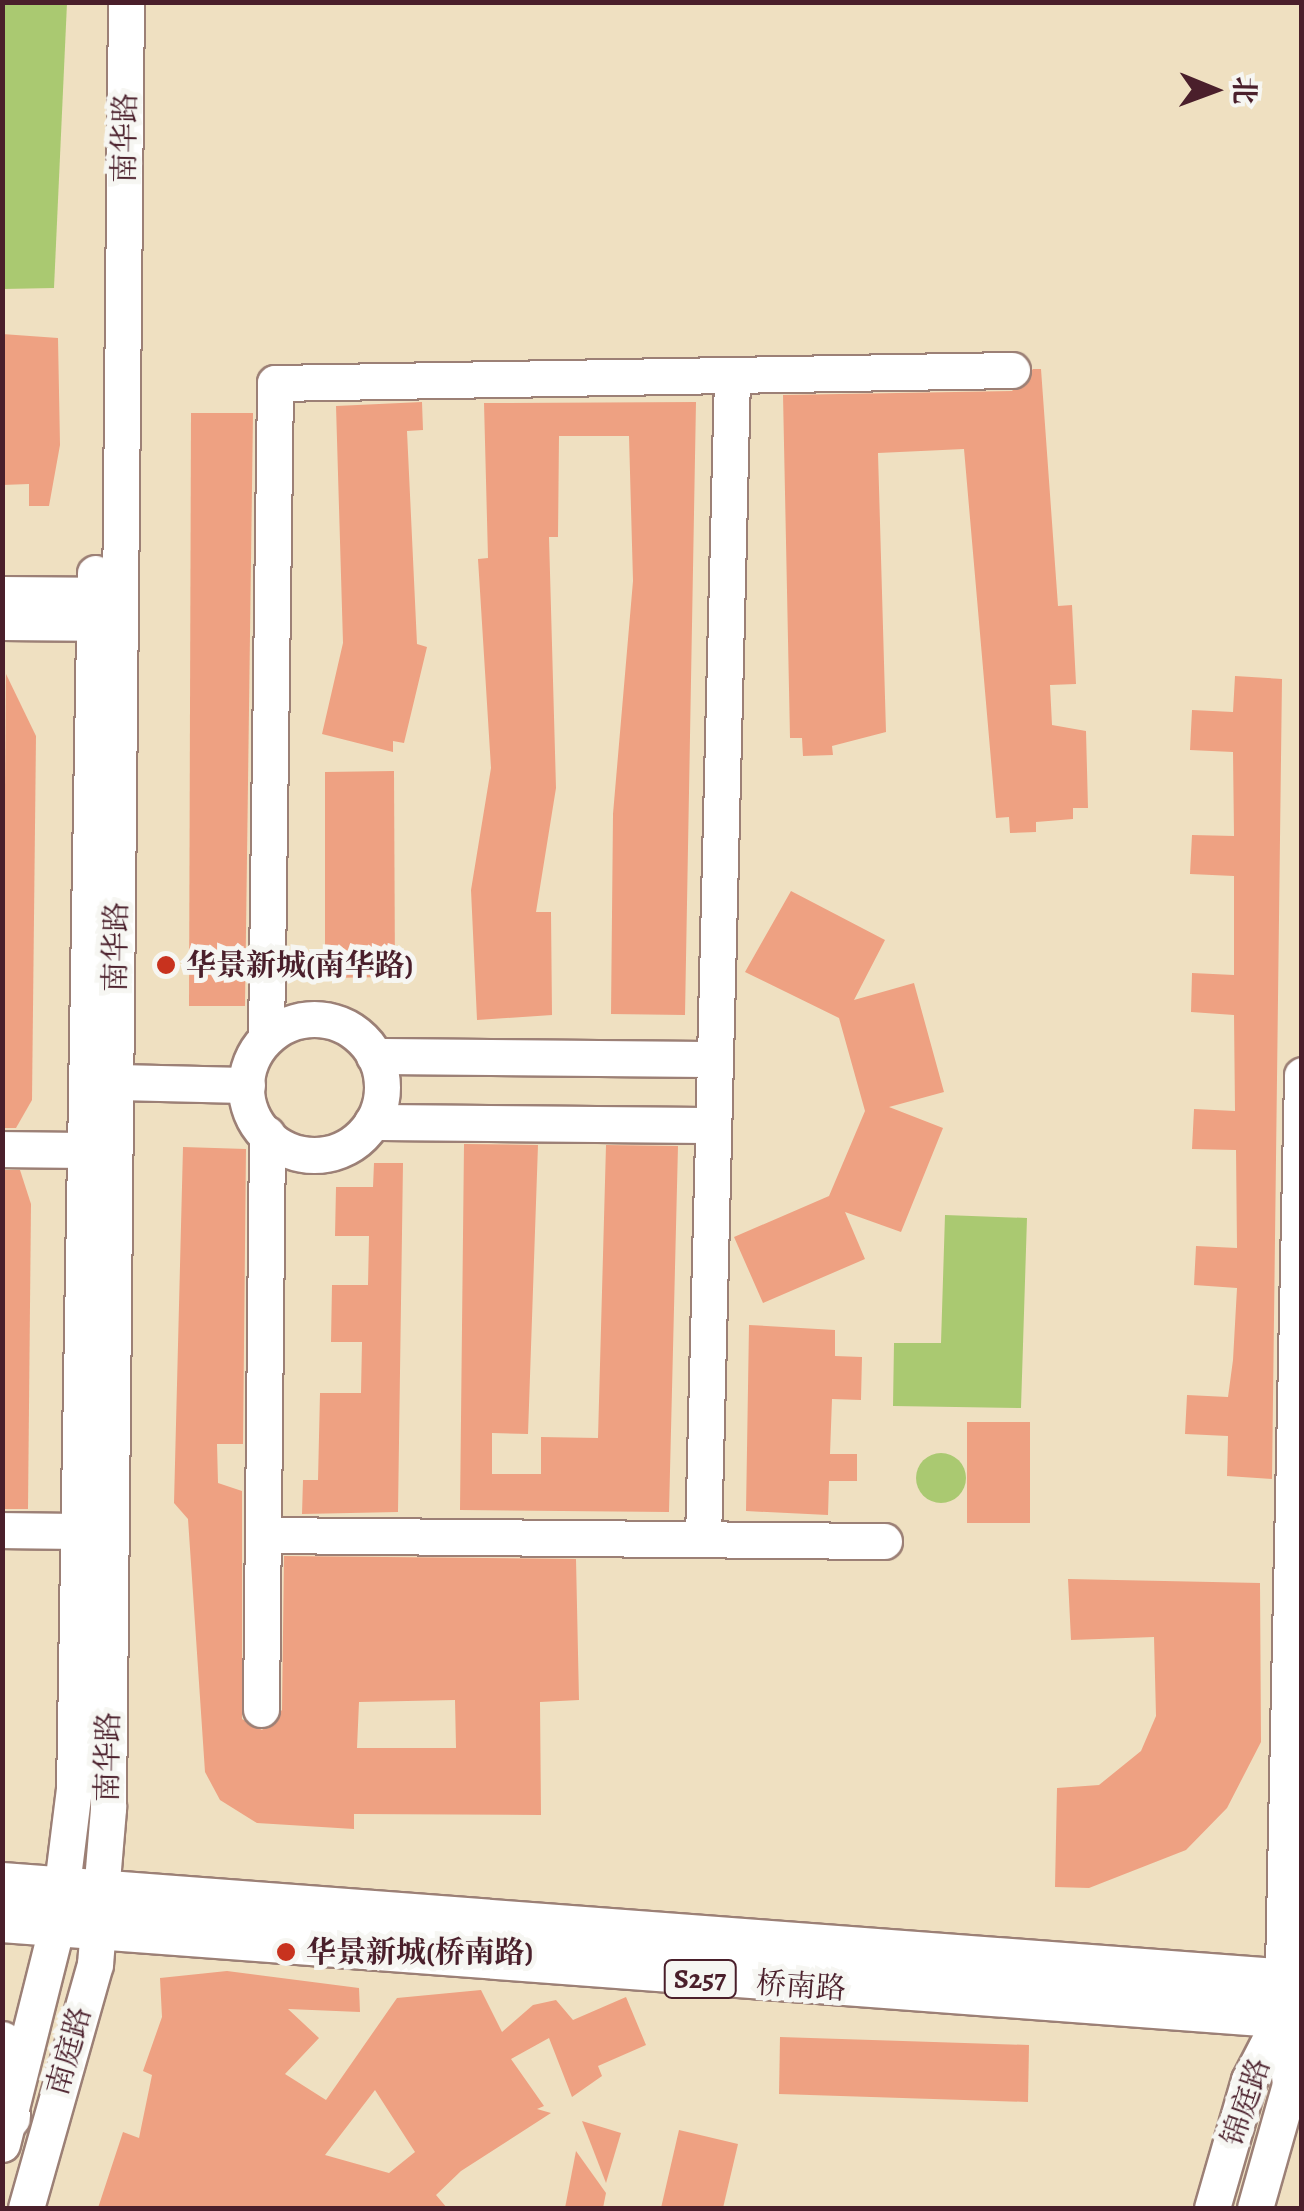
<!DOCTYPE html>
<meta charset="utf-8">
<style>
body{margin:0}
#map{position:relative;width:1304px;height:2211px;overflow:hidden;background:#efe0c1;font-family:Alegreya,"Noto Serif SC",serif}
div>[style]{position:absolute}
.green>*{inset:0;background:#aac971}
.round{border-radius:50%}
.building>*{inset:0;background:#eea182}
.roads{filter:drop-shadow(2px 0 #9c8076) drop-shadow(-2px 0 #9c8076) drop-shadow(0 2px #9c8076) drop-shadow(0 -2px #9c8076)}
.minor>*{height:35px;margin:-17.5px;padding:0 17.5px;transform-origin:17.5px;border-radius:17.5px;background:#fff}
.minor>.ring{margin:-17.5px;padding:0;box-sizing:content-box;background:none;border:35px solid #fff;border-radius:50%}
.major>*{height:42px;margin:-21px;padding:0 21px;transform-origin:21px;border-radius:21px;background:#fff}
.dots>*{width:28px;height:28px;translate:-50% -50%;box-sizing:border-box;border:5px solid #f6f6f2;border-radius:50%}
span{translate:-50% -50%;white-space:nowrap;text-align:center;line-height:1.15;-webkit-text-stroke:10px #f6f6f2;paint-order:stroke}
.shield-label span{padding:2px 8px;background:#f6f6f2;border:2px solid;border-radius:8px;-webkit-text-stroke-width:0}
.shield-label{font-size:28px;color:#4a1f2b;font-weight:700}
.street-label{font-size:30px;color:#4a1f2b}
.poi-label{font-size:30px;color:#4a1f2b;font-weight:700}
.left{translate:0 -50%;text-align:left}
.frame{position:absolute;inset:0;border:5px solid #4a1f2b;pointer-events:none}
.north{position:absolute;left:1164px;top:40px;width:100px;height:100px;-webkit-text-stroke:8px #f6f6f2;paint-order:stroke;rotate:91deg;font-size:28px;font-weight:700;line-height:40px;text-align:center;color:#4a1f2b}
.north::after{content:'';display:block;margin:auto;width:35px;height:45px;background:#4a1f2b;clip-path:polygon(50% 0,100% 100%,50% 72%,0 100%)}
</style>
<div id="map">
<div class="green">
<i style="clip-path:polygon(2px 3px,67px 3px,54px 288px,3px 289px)"></i>
<i style="clip-path:polygon(945px 1215px,1027px 1218px,1021px 1408px,893px 1406px,894px 1343px,941px 1343px)"></i>
<i class="round" style="left:916px;top:1453px;width:50px;height:50px"></i>
</div>
<div class="building">
<i style="clip-path:polygon(2px 334px,58px 338px,60px 445px,49px 506px,29px 506px,29px 484px,2px 485px)"></i>
<i style="clip-path:polygon(1033px 369px,1041px 369px,1058px 606px,1072px 605px,1076px 684px,1050px 685px,1052px 725px,1086px 731px,1088px 808px,1073px 808px,1073px 819px,1036px 822px,1036px 832px,1010px 833px,1009px 817px,996px 818px,964px 449px,878px 453px,886px 732px,832px 746px,833px 755px,803px 756px,802px 738px,790px 738px,783px 395px,1012px 391px)"></i>
<i style="clip-path:polygon(422px 402px,423px 430px,407px 431px,417px 644px,427px 647px,404px 743px,393px 741px,393px 752px,322px 734px,343px 643px,336px 406px)"></i>
<i style="clip-path:polygon(696px 402px,685px 1015px,611px 1014px,613px 814px,633px 581px,629px 436px,559px 436px,558px 537px,549px 537px,556px 788px,536px 912px,551px 912px,552px 1015px,477px 1020px,471px 890px,491px 768px,478px 559px,488px 558px,484px 403px)"></i>
<i style="clip-path:polygon(191px 413px,253px 413px,245px 1006px,189px 1006px)"></i>
<i style="clip-path:polygon(6px 674px,36px 736px,32px 1100px,16px 1128px,2px 1128px)"></i>
<i style="clip-path:polygon(1235px 676px,1282px 679px,1272px 1479px,1227px 1476px,1228px 1436px,1185px 1434px,1187px 1395px,1228px 1397px,1233px 1360px,1237px 1288px,1194px 1285px,1196px 1246px,1237px 1248px,1236px 1150px,1192px 1149px,1194px 1109px,1235px 1111px,1234px 1015px,1191px 1012px,1192px 973px,1234px 975px,1234px 876px,1190px 874px,1192px 835px,1234px 836px,1233px 752px,1190px 750px,1192px 710px,1233px 712px)"></i>
<i style="clip-path:polygon(394px 771px,395px 977px,325px 978px,325px 772px)"></i>
<i style="clip-path:polygon(791px 891px,885px 940px,854px 1000px,914px 983px,944px 1092px,889px 1107px,943px 1128px,901px 1232px,845px 1212px,865px 1259px,763px 1303px,734px 1237px,829px 1196px,865px 1111px,839px 1018px,745px 972px)"></i>
<i style="clip-path:polygon(464px 1144px,538px 1145px,528px 1434px,492px 1433px,492px 1474px,541px 1474px,541px 1437px,598px 1438px,606px 1145px,678px 1146px,669px 1512px,460px 1510px)"></i>
<i style="clip-path:polygon(evenodd,183px 1147px,246px 1149px,243px 1444px,217px 1444px,218px 1483px,242px 1491px,242px 1719px,262px 1730px,282px 1710px,284px 1556px,576px 1559px,579px 1700px,540px 1702px,541px 1815px,354px 1814px,354px 1829px,257px 1823px,220px 1800px,205px 1772px,188px 1519px,174px 1503px,183px 1147px,455px 1700px,456px 1748px,357px 1748px,359px 1702px,455px 1700px)"></i>
<i style="clip-path:polygon(374px 1163px,403px 1163px,398px 1512px,302px 1514px,303px 1480px,318px 1480px,320px 1393px,361px 1393px,362px 1342px,331px 1342px,332px 1285px,368px 1285px,369px 1236px,335px 1236px,336px 1187px,373px 1187px)"></i>
<i style="clip-path:polygon(2px 1170px,20px 1170px,31px 1204px,28px 1509px,2px 1509px)"></i>
<i style="clip-path:polygon(749px 1325px,835px 1330px,835px 1356px,862px 1357px,861px 1400px,832px 1399px,830px 1454px,857px 1454px,857px 1481px,829px 1481px,828px 1515px,746px 1511px)"></i>
<i style="clip-path:polygon(967px 1422px,1030px 1422px,1030px 1523px,967px 1523px)"></i>
<i style="clip-path:polygon(1068px 1579px,1260px 1583px,1261px 1742px,1227px 1808px,1186px 1850px,1089px 1888px,1055px 1887px,1057px 1788px,1099px 1785px,1141px 1751px,1156px 1716px,1154px 1637px,1071px 1640px)"></i>
<i style="clip-path:polygon(evenodd,227px 1971px,359px 1988px,360px 2012px,288px 2009px,319px 2038px,285px 2074px,326px 2100px,397px 1998px,481px 1990px,502px 2032px,533px 2005px,556px 2000px,573px 2020px,626px 1997px,646px 2045px,598px 2066px,602px 2076px,572px 2097px,549px 2038px,511px 2059px,544px 2106px,537px 2109px,551px 2113px,461px 2171px,436px 2195px,447px 2208px,98px 2208px,123px 2132px,139px 2138px,152px 2075px,143px 2071px,162px 2017px,160px 1978px,227px 1971px,375px 2090px,415px 2152px,389px 2173px,325px 2155px,375px 2090px)"></i>
<i style="clip-path:polygon(780px 2037px,1029px 2045px,1028px 2102px,779px 2094px)"></i>
<i style="clip-path:polygon(582px 2121px,621px 2133px,606px 2183px)"></i>
<i style="clip-path:polygon(679px 2130px,738px 2144px,723px 2208px,661px 2208px)"></i>
<i style="clip-path:polygon(576px 2151px,606px 2193px,603px 2208px,565px 2208px)"></i>
</div>
<div class="roads">
<div class="minor">
<i style="left:2px;top:594px;width:116px;rotate:0.5deg"></i>
<i style="left:2px;top:622px;width:114px;rotate:0.5deg"></i>
<i class="ring" style="left:246px;top:1019px;width:101px;height:101px"></i>
<i style="left:266px;top:1038px;width:655px;rotate:-89.21deg"></i>
<i style="left:275px;top:383px;width:737px;rotate:-1.01deg"></i>
<i style="left:374px;top:1056px;width:341px;rotate:0.5deg"></i>
<i style="left:115px;top:1082px;width:132px;rotate:1.3deg"></i>
<i style="left:372px;top:1122px;width:341px;rotate:0.5deg"></i>
<i style="left:2px;top:1149px;width:86px;rotate:0.7deg"></i>
<i style="left:2px;top:1530px;width:79px;rotate:0.7deg"></i>
<i style="left:265px;top:1535px;width:619px;rotate:0.56deg"></i>
<i style="left:703px;top:1539px;width:1163px;rotate:-88.57deg"></i>
<i style="left:261px;top:1709px;width:575px;rotate:-89.4deg"></i>
<i style="left:2px;top:2144px;width:226px;rotate:-75.9deg"></i>
<i style="left:57px;top:1925px;width:137px;rotate:-82.9deg"></i>
<i style="left:74px;top:1789px;width:1216px;rotate:-89.01deg"></i>
<i style="left:26px;top:2208px;width:254px;rotate:-74.2deg"></i>
<i style="left:95px;top:1964px;width:157px;rotate:-85.2deg"></i>
<i style="left:108px;top:1808px;width:1806px;rotate:-89.43deg"></i>
<i style="left:1212px;top:2208px;width:133px;rotate:-73.9deg"></i>
<i style="left:1249px;top:2080px;width:72px;rotate:-62.7deg"></i>
<i style="left:1255px;top:2208px;width:129px;rotate:-74.2deg"></i>
<i style="left:1290px;top:2084px;width:68px;rotate:-96.7deg"></i>
<i style="left:1282px;top:2016px;width:941px;rotate:-88.78deg"></i>
</div>
<div class="major">
<i style="left:2px;top:1884px;width:1304px;rotate:4.31deg"></i>
<i style="left:2px;top:1921px;width:1304px;rotate:4.27deg"></i>
<i style="left:2px;top:2043px;width:75px;rotate:84.7deg"></i>
</div>
</div>
<div class="dots">
<i style="left:166px;top:965px;background:#c8321e"></i>
<i style="left:286px;top:1952px;background:#c8321e"></i>
</div>
<div class="shield-label">
<span style="left:700px;top:1979px">S257</span>
</div>
<div class="street-label">
<span style="left:125px;top:138px;rotate:-89deg">南华路</span>
<span style="left:116px;top:947px;rotate:-89deg">南华路</span>
<span style="left:108px;top:1757px;rotate:-89deg">南华路</span>
<span style="left:801px;top:1986px;rotate:4deg">桥南路</span>
<span style="left:69px;top:2051px;rotate:-74deg">南庭路</span>
<span style="left:1246px;top:2102px;rotate:-71deg">锦庭路</span>
</div>
<div class="poi-label">
<span class="left" style="left:186px;top:965px">华景新城(南华路)</span>
<span class="left" style="left:306px;top:1952px">华景新城(桥南路)</span>
</div>
<div class="frame"></div>
<div class="north">北</div>
</div>
